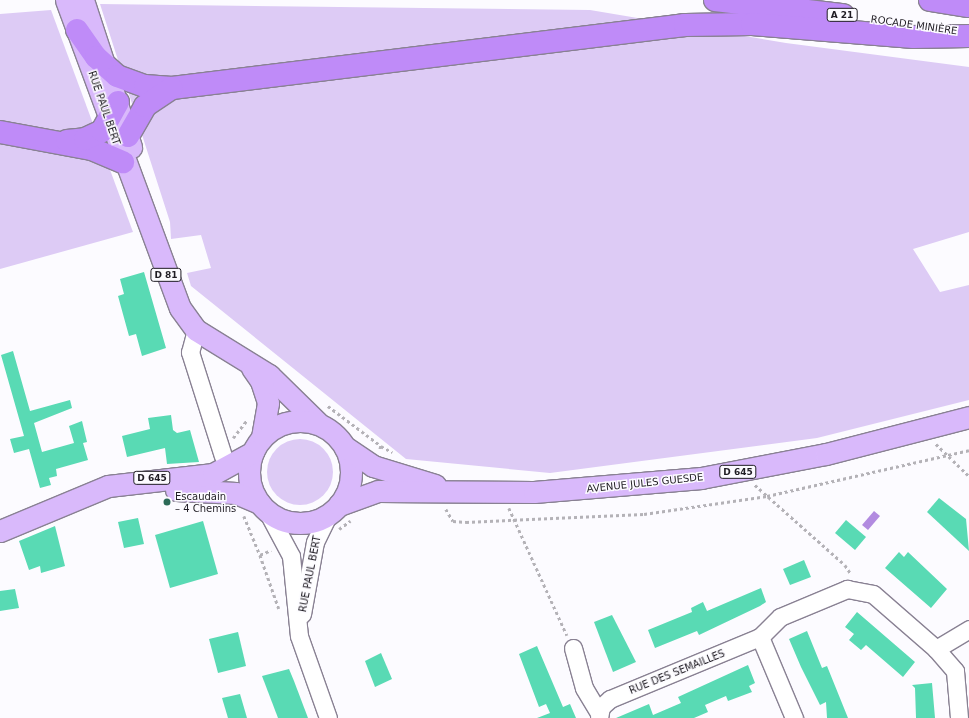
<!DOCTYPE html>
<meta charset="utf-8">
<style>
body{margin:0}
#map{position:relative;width:969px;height:718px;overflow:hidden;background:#fcfbff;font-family:"DejaVu Sans",sans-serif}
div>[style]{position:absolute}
.green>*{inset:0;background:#ddcbf5}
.round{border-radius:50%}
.water>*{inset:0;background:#b28be0}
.building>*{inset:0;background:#59dab4}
.path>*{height:2.5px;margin-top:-1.25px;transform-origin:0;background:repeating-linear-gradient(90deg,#b4b2b7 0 3px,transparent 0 6px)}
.roads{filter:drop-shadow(1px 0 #898193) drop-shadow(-1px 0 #898193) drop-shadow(0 1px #898193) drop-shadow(0 -1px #898193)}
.minor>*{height:17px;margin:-8.5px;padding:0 8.5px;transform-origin:8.5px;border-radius:8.5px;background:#fff}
.major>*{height:21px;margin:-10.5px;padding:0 10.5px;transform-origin:10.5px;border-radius:10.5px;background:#d9b9fb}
.major>.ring{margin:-10.5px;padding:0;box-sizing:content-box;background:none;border:21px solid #d9b9fb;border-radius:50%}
.highway>*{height:22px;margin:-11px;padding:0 11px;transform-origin:11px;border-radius:11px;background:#bf8bf8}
.dots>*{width:11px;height:11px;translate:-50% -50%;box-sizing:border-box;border:2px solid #fcfbff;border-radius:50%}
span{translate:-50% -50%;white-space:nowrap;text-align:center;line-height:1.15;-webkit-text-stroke:3px #fcfbff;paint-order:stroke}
.shield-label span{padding:1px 3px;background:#fcfbff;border:1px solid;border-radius:3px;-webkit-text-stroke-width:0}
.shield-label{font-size:9px;color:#201d24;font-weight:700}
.street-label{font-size:10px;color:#201d24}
.poi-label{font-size:10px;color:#201d24}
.left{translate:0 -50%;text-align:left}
</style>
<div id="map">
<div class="green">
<i style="clip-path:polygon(100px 4px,590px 10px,786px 43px,969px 67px,969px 232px,913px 249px,940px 292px,969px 285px,969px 400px,817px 438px,550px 473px,406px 459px,191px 286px,187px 273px,211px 268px,201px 235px,171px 239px,170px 222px)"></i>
<i style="clip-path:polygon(51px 10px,133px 232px,0 269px,0 14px)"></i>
<i class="round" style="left:267px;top:439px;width:66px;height:66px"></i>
</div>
<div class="water">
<i style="clip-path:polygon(874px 511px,880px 516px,868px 530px,862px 525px)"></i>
</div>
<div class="building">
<i style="clip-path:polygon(144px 272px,166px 348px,142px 356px,136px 334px,129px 336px,118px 296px,124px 294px,120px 279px)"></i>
<i style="clip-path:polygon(13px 351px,30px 411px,70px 400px,72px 408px,34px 423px,42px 452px,74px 443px,69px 426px,82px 421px,87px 442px,83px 443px,88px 460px,56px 469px,57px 476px,49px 478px,51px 485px,40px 488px,29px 449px,14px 453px,10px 439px,24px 436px,1px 355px)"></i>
<i style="clip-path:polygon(171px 415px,173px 430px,177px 433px,190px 430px,199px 462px,167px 464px,165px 448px,127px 457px,122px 436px,150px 429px,148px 418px)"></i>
<i style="clip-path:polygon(939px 498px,966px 519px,969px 551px,927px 512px)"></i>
<i style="clip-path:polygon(138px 518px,144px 544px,124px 548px,118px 522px)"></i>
<i style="clip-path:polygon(846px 520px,866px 537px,855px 550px,835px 533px)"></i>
<i style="clip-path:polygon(203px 521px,218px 574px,170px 588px,155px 535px)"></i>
<i style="clip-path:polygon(55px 526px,65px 566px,41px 573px,40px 566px,29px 570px,19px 541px)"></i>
<i style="clip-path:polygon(899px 552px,904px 557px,908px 552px,947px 589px,931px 608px,885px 568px)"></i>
<i style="clip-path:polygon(804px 560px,811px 577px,790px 585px,783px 569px)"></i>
<i style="clip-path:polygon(761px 588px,766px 602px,760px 606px,699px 635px,697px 631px,655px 648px,648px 630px,692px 612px,691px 608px,703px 602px,707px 611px)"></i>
<i style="clip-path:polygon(15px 589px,19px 608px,0 611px,0 591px)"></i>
<i style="clip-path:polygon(857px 612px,915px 662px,903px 677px,866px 645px,861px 650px,849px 640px,854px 634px,845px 627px)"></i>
<i style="clip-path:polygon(612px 615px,636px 662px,613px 672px,594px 622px)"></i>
<i style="clip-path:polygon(807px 631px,822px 668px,827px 666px,848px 718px,827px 718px,826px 702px,820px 705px,801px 667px,789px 639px)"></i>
<i style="clip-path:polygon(238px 632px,246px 666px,218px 673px,209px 639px)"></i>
<i style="clip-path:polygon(537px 646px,563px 707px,570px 704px,576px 718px,537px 718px,550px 713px,546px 704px,539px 707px,519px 654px)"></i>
<i style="clip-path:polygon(381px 653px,392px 679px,375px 687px,365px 661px)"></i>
<i style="clip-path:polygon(748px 665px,755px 683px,749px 686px,752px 692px,728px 701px,726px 696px,705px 705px,708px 712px,694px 718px,616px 718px,649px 704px,653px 715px,681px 703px,678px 697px)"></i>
<i style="clip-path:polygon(289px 669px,294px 681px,308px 718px,278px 718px,262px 676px)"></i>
<i style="clip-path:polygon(932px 683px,935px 718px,916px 718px,915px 688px,912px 685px)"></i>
<i style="clip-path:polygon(240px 694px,247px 718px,228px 718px,222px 698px)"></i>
</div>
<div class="path">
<i style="left:328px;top:406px;width:66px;rotate:37deg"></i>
<i style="left:381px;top:446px;width:4px;rotate:104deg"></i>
<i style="left:233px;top:438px;width:23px;rotate:-52deg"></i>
<i style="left:936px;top:444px;width:46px;rotate:44.1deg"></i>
<i style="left:381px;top:446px;width:13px;rotate:29deg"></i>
<i style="left:755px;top:485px;width:120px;rotate:41.6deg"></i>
<i style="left:845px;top:565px;width:11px;rotate:56deg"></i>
<i style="left:509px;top:508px;width:140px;rotate:65.5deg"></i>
<i style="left:446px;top:509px;width:14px;rotate:60deg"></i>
<i style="left:453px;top:521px;width:13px;rotate:4deg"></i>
<i style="left:466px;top:522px;width:178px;rotate:-2.6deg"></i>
<i style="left:644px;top:514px;width:124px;rotate:-8.3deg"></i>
<i style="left:767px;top:496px;width:207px;rotate:-12.8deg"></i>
<i style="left:244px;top:516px;width:42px;rotate:67.7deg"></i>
<i style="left:260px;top:555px;width:12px;rotate:-24deg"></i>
<i style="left:339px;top:529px;width:14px;rotate:-36deg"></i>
<i style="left:260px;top:555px;width:57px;rotate:70.6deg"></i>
</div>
<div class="roads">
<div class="minor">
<i style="left:196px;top:330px;width:23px;rotate:105deg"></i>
<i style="left:190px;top:352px;width:109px;rotate:72.4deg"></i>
<i style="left:267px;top:511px;width:51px;rotate:61.9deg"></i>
<i style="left:291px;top:556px;width:80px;rotate:84.3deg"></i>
<i style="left:299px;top:636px;width:87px;rotate:70.5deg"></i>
<i style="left:302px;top:614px;width:73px;rotate:-79.8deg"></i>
<i style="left:315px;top:542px;width:30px;rotate:-64deg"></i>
<i style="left:760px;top:637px;width:88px;rotate:67.2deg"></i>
<i style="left:573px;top:648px;width:41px;rotate:74.6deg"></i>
<i style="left:584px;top:688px;width:29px;rotate:59deg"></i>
<i style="left:936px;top:649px;width:29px;rotate:49deg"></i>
<i style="left:955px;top:671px;width:47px;rotate:85.1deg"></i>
<i style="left:599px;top:718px;width:11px;rotate:-80deg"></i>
<i style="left:601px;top:707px;width:12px;rotate:-42deg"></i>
<i style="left:610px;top:699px;width:162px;rotate:-22.5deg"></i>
<i style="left:760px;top:637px;width:28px;rotate:-45deg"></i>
<i style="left:780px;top:617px;width:73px;rotate:-22.7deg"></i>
<i style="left:847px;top:589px;width:26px;rotate:11deg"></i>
<i style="left:873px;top:594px;width:84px;rotate:41.1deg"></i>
<i style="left:936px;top:649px;width:39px;rotate:-31deg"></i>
</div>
<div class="major">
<i style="left:66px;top:0;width:328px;rotate:69.7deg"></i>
<i style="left:180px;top:308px;width:27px;rotate:54deg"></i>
<i style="left:196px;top:330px;width:86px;rotate:31.7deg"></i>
<i style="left:269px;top:375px;width:70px;rotate:44.4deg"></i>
<i style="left:83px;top:0;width:155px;rotate:71.9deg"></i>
<i style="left:252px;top:368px;width:16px;rotate:55deg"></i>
<i style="left:261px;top:381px;width:23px;rotate:72deg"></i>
<i style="left:268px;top:403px;width:35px;rotate:100deg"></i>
<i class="ring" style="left:249px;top:421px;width:81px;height:81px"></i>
<i style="left:345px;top:447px;width:34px;rotate:34deg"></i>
<i style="left:373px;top:466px;width:65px;rotate:17deg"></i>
<i style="left:176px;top:490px;width:60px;rotate:2.9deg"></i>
<i style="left:236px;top:493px;width:25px;rotate:23deg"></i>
<i style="left:339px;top:505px;width:41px;rotate:-19.7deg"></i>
<i style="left:378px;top:491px;width:156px;rotate:0.4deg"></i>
<i style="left:534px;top:492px;width:168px;rotate:-4.8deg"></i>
<i style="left:701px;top:478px;width:127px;rotate:-10.9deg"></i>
<i style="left:826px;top:454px;width:148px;rotate:-14.5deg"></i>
<i style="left:0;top:531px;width:117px;rotate:-22.6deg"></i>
<i style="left:108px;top:486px;width:106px;rotate:-6.5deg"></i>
<i style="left:213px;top:474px;width:46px;rotate:-28.8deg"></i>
</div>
<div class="highway">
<i style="left:715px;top:0;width:129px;rotate:6.7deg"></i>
<i style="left:930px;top:0;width:39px;rotate:9deg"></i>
<i style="left:77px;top:30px;width:33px;rotate:55deg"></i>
<i style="left:96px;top:57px;width:28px;rotate:42deg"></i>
<i style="left:117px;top:76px;width:30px;rotate:20deg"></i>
<i style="left:145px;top:86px;width:27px;rotate:4deg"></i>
<i style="left:172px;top:88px;width:517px;rotate:-7deg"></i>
<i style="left:685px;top:25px;width:67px;rotate:-0.9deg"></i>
<i style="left:752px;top:24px;width:162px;rotate:4.6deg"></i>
<i style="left:913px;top:37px;width:56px;rotate:-1deg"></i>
<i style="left:0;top:132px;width:94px;rotate:10.5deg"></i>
<i style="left:92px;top:149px;width:34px;rotate:23deg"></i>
<i style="left:128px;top:136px;width:34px;rotate:-60deg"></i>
<i style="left:145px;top:106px;width:32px;rotate:-34deg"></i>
<i style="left:67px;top:141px;width:18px;rotate:-6deg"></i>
<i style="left:85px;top:139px;width:19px;rotate:-25deg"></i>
<i style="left:102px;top:131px;width:33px;rotate:-61deg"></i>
</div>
</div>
<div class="dots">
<i style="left:167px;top:502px;background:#2c6a57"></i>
</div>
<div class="shield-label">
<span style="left:842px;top:15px">A 21</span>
<span style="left:166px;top:275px">D 81</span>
<span style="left:738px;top:472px">D 645</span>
<span style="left:152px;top:478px">D 645</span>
</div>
<div class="street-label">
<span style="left:914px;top:25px;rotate:8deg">ROCADE MINIÈRE</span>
<span style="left:104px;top:108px;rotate:71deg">RUE PAUL BERT</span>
<span style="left:645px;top:483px;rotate:-6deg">AVENUE JULES GUESDE</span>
<span style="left:310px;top:574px;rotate:-79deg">RUE PAUL BERT</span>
<span style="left:677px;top:672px;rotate:-22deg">RUE DES SEMAILLES</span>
</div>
<div class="poi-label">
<span class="left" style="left:175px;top:502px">Escaudain<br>– 4 Chemins</span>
</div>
</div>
